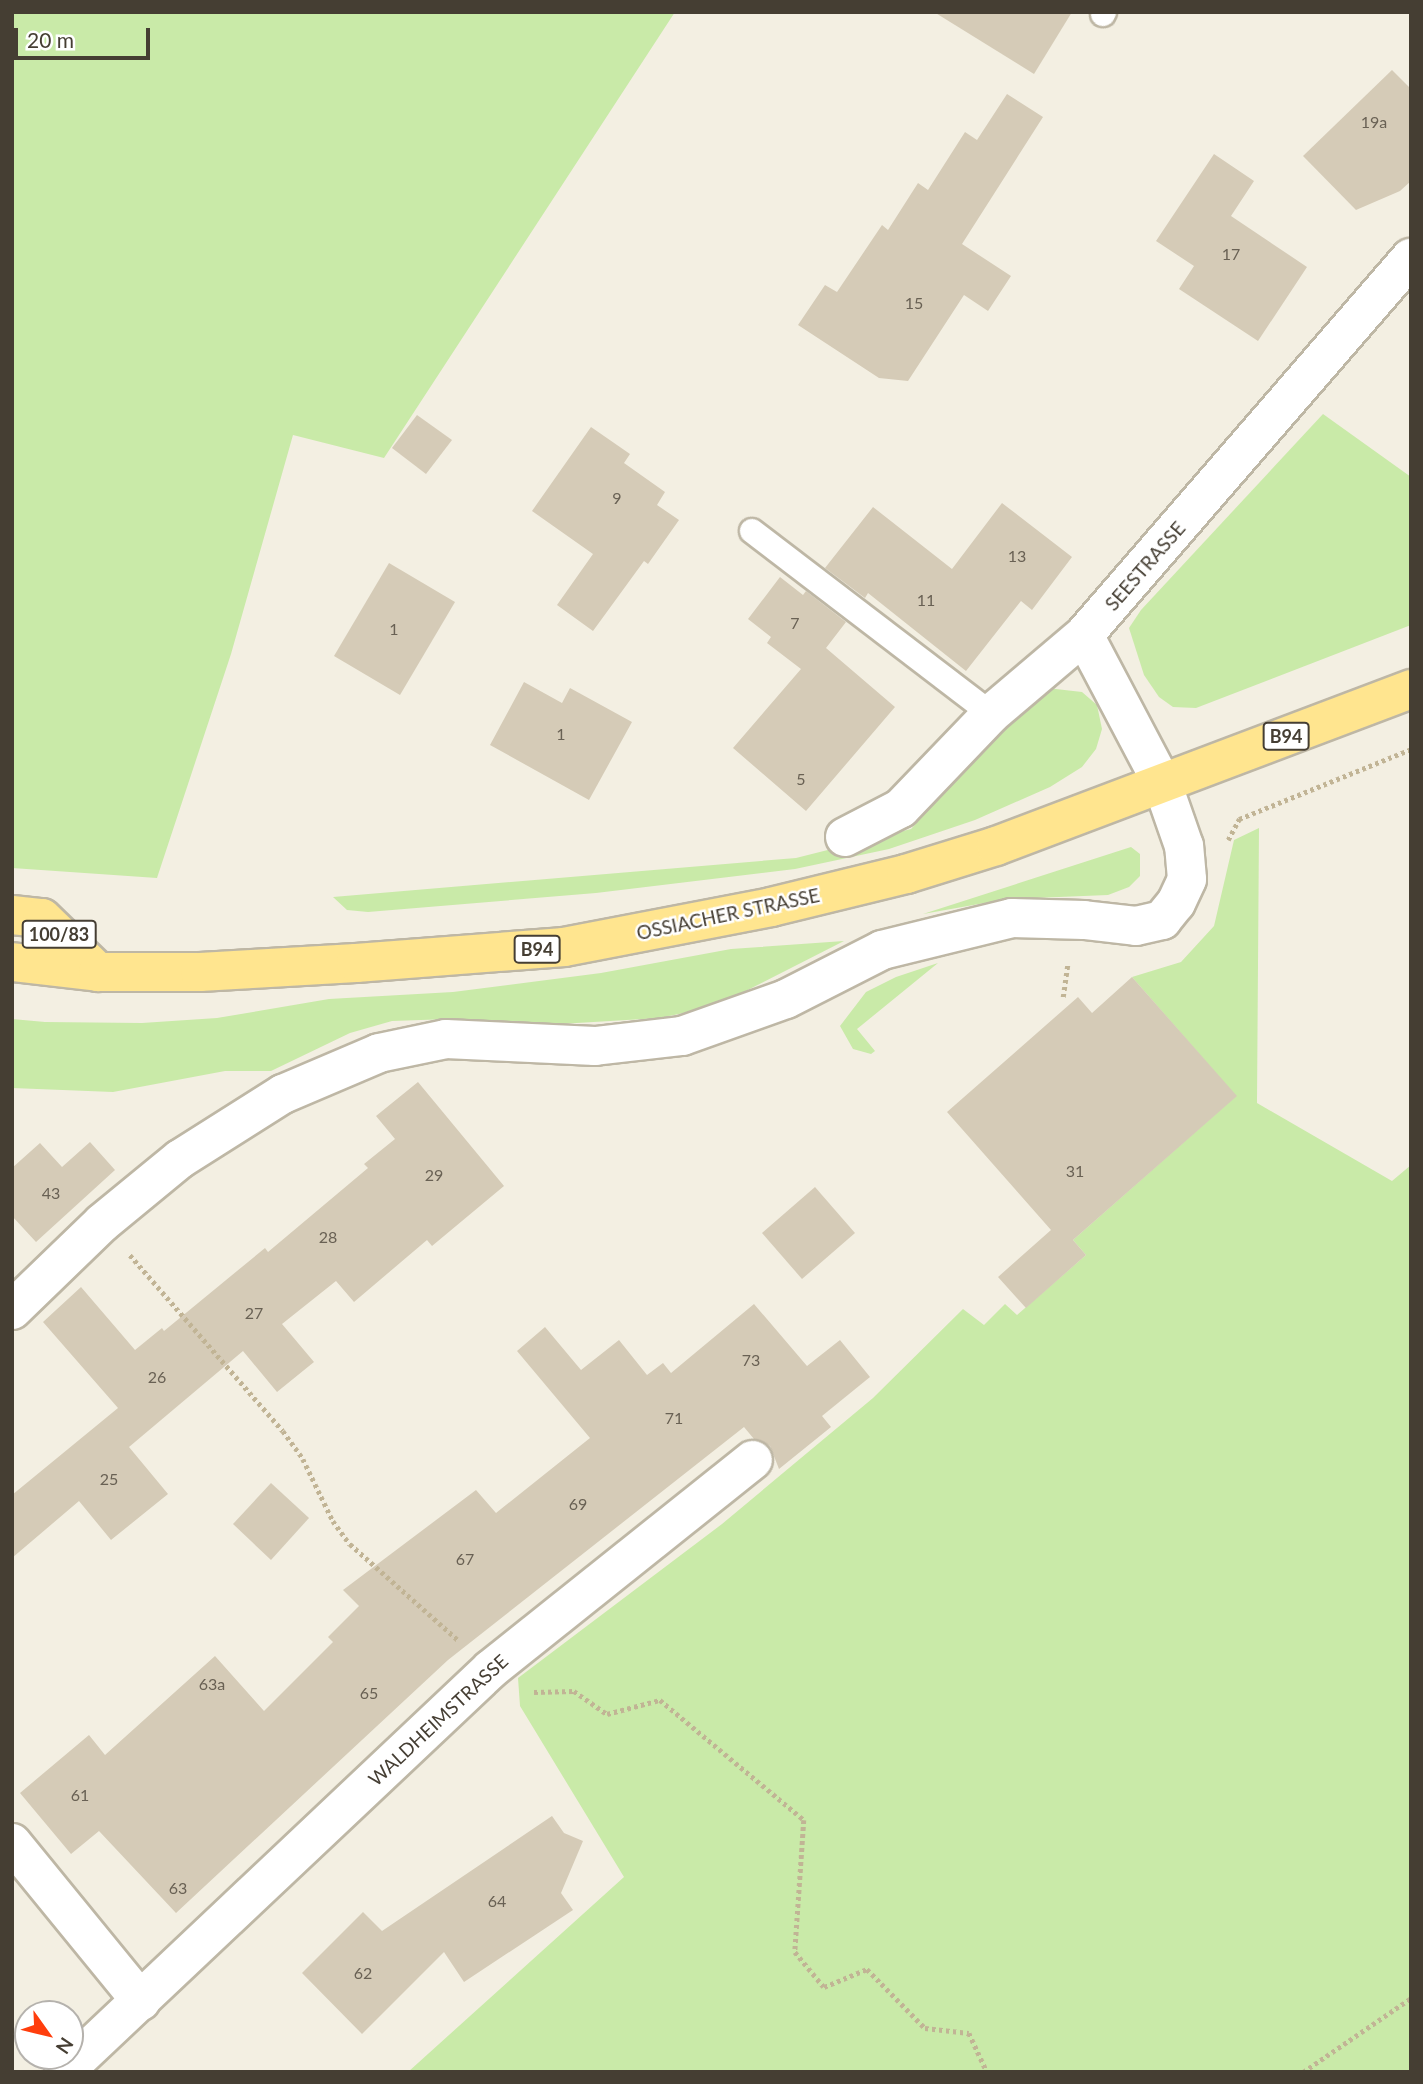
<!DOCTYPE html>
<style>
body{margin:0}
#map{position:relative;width:1423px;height:2084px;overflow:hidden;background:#f3efe2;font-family:Lato,sans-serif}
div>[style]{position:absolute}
.green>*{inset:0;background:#c9eaa8}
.building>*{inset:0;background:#d5cbb7}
.path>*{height:4.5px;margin-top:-2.25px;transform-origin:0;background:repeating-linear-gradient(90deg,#c1b495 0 3.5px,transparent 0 7px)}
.roads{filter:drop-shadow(2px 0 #beb7a5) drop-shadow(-2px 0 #beb7a5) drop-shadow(0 2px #beb7a5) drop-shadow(0 -2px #beb7a5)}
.service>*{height:24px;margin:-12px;padding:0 12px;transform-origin:12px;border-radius:12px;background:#fff}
.minor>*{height:38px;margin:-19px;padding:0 19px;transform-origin:19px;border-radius:19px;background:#fff}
.primary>*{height:38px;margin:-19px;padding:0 19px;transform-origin:19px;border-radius:19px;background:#ffe58f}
span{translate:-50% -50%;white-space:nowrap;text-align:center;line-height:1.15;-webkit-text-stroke:5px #fff;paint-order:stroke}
.number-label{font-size:16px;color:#696154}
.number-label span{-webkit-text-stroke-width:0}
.shield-label span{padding:2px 5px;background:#fff;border:2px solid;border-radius:5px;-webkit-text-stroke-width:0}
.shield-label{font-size:18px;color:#453e33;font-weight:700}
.street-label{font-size:19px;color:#453e33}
.frame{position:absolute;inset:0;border:14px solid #453e33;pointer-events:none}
.north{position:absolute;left:14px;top:2000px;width:70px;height:70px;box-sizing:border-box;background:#fff;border:2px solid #b5b2ad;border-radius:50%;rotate:124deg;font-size:19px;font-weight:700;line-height:28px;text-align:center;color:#453e33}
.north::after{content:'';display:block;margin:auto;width:24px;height:32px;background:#ff3e0d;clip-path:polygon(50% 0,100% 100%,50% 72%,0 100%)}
.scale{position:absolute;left:14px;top:28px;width:136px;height:32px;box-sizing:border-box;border:4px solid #453e33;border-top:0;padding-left:9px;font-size:21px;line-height:24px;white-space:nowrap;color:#453e33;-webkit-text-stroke:5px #fff;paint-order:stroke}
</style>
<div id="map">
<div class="green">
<i style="clip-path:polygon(12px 12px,675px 12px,384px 458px,293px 435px,231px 654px,157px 878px,12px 868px)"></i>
<i style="clip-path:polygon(1323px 414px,1411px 477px,1411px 625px,1196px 708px,1173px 707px,1159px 697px,1144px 675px,1129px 628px,1141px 610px)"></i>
<i style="clip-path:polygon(1047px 688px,1082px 692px,1097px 705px,1102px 729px,1096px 749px,1082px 767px,1050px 787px,975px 820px,889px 849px,795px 869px,596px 893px,368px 912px,347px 910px,333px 897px,796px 858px,911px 829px,970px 764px)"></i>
<i style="clip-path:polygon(1259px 828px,1257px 1103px,1392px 1181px,1411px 1165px,1411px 2072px,408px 2072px,624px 1877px,520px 1706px,518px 1678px,722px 1524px,873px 1398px,963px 1309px,984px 1325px,1005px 1304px,1017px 1315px,1086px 1255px,1073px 1240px,1236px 1096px,1132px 977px,1181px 962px,1214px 926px,1234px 840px)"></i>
<i style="clip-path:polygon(1131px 847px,1140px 854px,1140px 876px,1129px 887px,1108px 895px,1007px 899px,923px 914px)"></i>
<i style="clip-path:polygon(844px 941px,716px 1006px,660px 1018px,560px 1024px,450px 1019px,392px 1021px,350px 1033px,271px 1071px,225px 1071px,113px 1092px,12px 1088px,12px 1019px,45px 1022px,142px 1023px,217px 1018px,329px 999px,453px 992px,601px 973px,731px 949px)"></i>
<i style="clip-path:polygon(938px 963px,857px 1029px,875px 1051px,871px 1054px,853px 1049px,840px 1026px,866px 992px,896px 977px)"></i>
</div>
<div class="building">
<i style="clip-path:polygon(934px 12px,1072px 12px,1034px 74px)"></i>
<i style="clip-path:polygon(1392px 70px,1411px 89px,1411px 181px,1400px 191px,1356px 210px,1303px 156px)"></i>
<i style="clip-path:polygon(1007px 94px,1043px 117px,962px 244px,1011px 276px,988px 311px,964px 295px,908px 381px,879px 378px,798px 325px,825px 285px,837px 292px,882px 225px,888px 230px,918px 183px,928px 190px,965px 132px,977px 140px)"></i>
<i style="clip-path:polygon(1214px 154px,1254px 181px,1231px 216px,1307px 267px,1258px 341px,1179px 289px,1194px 266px,1156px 241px)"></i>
<i style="clip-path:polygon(417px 415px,452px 440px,426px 474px,392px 448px)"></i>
<i style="clip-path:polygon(591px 427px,630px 454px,624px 463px,665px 492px,657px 505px,679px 520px,648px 564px,644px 561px,593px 631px,557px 605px,593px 554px,532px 511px)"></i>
<i style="clip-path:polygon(1002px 503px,1072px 557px,1032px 610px,1021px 601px,966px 671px,868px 593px,865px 598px,825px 568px,873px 507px,952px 569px)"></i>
<i style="clip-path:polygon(389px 563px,455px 602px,400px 695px,334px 656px)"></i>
<i style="clip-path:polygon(780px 577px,803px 595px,806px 591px,846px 622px,826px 648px,895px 707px,806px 811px,733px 748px,801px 669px,767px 643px,771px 637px,748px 619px)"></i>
<i style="clip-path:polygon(524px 682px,562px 703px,570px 688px,632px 722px,589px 800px,490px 745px)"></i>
<i style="clip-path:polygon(1132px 977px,1237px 1096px,1073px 1240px,1086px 1255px,1026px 1308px,998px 1277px,1051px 1230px,947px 1112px,1078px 997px,1092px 1013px)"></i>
<i style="clip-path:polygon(418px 1082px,504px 1186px,432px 1246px,427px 1240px,354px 1302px,336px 1281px,282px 1324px,314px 1362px,277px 1392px,243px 1351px,129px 1447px,168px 1494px,111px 1540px,79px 1501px,12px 1558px,12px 1495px,118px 1408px,43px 1322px,81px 1287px,135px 1350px,162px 1328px,164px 1331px,265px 1248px,268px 1252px,368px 1168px,364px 1164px,395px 1139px,376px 1116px)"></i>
<i style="clip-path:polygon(90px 1142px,115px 1170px,36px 1242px,12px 1216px,12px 1168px,40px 1143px,62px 1167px)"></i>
<i style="clip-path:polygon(815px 1187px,855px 1233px,802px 1279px,762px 1233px)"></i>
<i style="clip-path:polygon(754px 1304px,807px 1366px,840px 1340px,870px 1377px,822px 1416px,831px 1427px,779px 1469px,770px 1446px,754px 1439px,744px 1427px,448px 1660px,176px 1913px,99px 1831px,71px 1854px,20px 1793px,89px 1735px,105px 1755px,215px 1656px,264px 1711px,333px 1642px,328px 1637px,359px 1606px,343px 1590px,476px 1490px,496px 1513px,590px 1438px,517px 1351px,545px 1327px,581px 1370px,619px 1340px,647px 1375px,663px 1363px,671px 1373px)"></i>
<i style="clip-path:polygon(271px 1483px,309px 1518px,271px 1560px,233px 1524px)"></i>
<i style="clip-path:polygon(552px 1816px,564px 1833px,583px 1841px,561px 1893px,573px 1910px,464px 1982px,444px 1952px,362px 2034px,302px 1973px,363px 1912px,382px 1931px)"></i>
</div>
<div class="path">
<i style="left:1228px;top:840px;width:24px;rotate:-62deg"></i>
<i style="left:1239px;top:819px;width:186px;rotate:-22.1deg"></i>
<i style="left:1063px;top:997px;width:34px;rotate:-82deg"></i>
<i style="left:130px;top:1255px;width:233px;rotate:49deg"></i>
<i style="left:283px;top:1431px;width:34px;rotate:54deg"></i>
<i style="left:303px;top:1459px;width:69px;rotate:64.2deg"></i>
<i style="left:333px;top:1521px;width:29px;rotate:54deg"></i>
<i style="left:350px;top:1544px;width:144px;rotate:41.6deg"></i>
<i style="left:534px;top:1692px;width:40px;rotate:-1.4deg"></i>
<i style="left:574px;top:1691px;width:40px;rotate:34.9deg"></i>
<i style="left:607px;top:1714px;width:55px;rotate:-14.8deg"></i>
<i style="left:660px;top:1700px;width:187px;rotate:39.8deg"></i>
<i style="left:804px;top:1820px;width:132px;rotate:93.9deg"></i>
<i style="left:795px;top:1952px;width:45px;rotate:50.4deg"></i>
<i style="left:824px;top:1987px;width:47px;rotate:-22.7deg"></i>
<i style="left:867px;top:1969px;width:83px;rotate:45.5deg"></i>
<i style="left:925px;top:2028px;width:44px;rotate:6.5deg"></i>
<i style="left:969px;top:2033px;width:43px;rotate:65.2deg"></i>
<i style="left:1303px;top:2072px;width:131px;rotate:-34.4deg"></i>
</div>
<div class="roads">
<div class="service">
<i style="left:1103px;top:14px;width:2px;rotate:-63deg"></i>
<i style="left:752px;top:531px;width:301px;rotate:37.4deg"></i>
</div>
<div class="minor">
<i style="left:845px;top:837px;width:63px;rotate:-27.4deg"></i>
<i style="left:901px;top:808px;width:130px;rotate:-46.2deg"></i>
<i style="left:991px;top:714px;width:122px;rotate:-40.3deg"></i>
<i style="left:1084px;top:635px;width:499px;rotate:-49.1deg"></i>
<i style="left:12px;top:1310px;width:125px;rotate:-44deg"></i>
<i style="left:102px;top:1223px;width:101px;rotate:-39.4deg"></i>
<i style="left:180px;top:1159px;width:122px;rotate:-32.3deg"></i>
<i style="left:283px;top:1094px;width:104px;rotate:-23.1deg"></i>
<i style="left:379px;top:1053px;width:68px;rotate:-11.8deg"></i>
<i style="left:446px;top:1039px;width:149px;rotate:2.7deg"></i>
<i style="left:595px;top:1046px;width:88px;rotate:-6.6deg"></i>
<i style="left:682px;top:1036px;width:110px;rotate:-19.6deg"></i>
<i style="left:786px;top:999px;width:108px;rotate:-27deg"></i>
<i style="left:882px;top:950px;width:134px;rotate:-13.8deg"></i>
<i style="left:1012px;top:918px;width:72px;rotate:1.6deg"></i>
<i style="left:1084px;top:920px;width:52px;rotate:6.6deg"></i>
<i style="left:1136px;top:926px;width:27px;rotate:-13deg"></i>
<i style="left:1162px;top:920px;width:22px;rotate:-51deg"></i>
<i style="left:1176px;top:903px;width:26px;rotate:-65deg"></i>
<i style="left:1187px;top:879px;width:33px;rotate:-95deg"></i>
<i style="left:1184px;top:846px;width:67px;rotate:-109.2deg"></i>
<i style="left:1162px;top:783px;width:167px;rotate:-117.8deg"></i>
<i style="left:12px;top:1843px;width:204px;rotate:50.8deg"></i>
<i style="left:64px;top:2072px;width:587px;rotate:-43.34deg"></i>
<i style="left:491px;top:1669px;width:335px;rotate:-38.6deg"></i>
</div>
<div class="primary">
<i style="left:12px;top:915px;width:30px;rotate:6deg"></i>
<i style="left:42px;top:918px;width:78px;rotate:44deg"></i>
<i style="left:12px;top:962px;width:87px;rotate:6.6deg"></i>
<i style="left:98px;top:972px;width:102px"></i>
<i style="left:200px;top:972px;width:156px;rotate:-3.3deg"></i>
<i style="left:356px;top:963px;width:209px;rotate:-4.4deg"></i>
<i style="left:564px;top:947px;width:211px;rotate:-10.9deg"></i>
<i style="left:771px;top:907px;width:139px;rotate:-13.7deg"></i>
<i style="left:906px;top:874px;width:94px;rotate:-17.3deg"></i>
<i style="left:996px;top:846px;width:444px;rotate:-20.7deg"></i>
</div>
</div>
<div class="number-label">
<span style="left:1374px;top:122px">19a</span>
<span style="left:1231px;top:254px">17</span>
<span style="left:914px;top:303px">15</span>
<span style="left:617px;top:498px">9</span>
<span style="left:1017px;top:556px">13</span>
<span style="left:926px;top:600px">11</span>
<span style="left:795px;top:623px">7</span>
<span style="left:394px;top:629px">1</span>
<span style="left:561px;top:734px">1</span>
<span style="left:801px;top:779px">5</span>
<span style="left:1075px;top:1171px">31</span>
<span style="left:434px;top:1175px">29</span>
<span style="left:51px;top:1193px">43</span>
<span style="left:328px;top:1237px">28</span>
<span style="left:254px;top:1313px">27</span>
<span style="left:751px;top:1360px">73</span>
<span style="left:157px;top:1377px">26</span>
<span style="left:674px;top:1418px">71</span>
<span style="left:109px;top:1479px">25</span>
<span style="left:578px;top:1504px">69</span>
<span style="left:465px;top:1559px">67</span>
<span style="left:212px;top:1684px">63a</span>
<span style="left:369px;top:1693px">65</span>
<span style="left:80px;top:1795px">61</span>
<span style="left:178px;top:1888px">63</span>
<span style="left:497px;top:1901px">64</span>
<span style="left:363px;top:1973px">62</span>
</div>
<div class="shield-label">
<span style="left:1286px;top:736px">B94</span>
<span style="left:59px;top:934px">100/83</span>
<span style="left:537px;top:949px">B94</span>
</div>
<div class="street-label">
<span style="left:1145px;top:566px;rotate:-49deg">SEESTRASSE</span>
<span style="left:728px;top:914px;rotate:-12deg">OSSIACHER STRASSE</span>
<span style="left:438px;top:1720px;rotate:-43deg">WALDHEIMSTRASSE</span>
</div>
<div class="frame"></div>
<div class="north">N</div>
<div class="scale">20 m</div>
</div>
